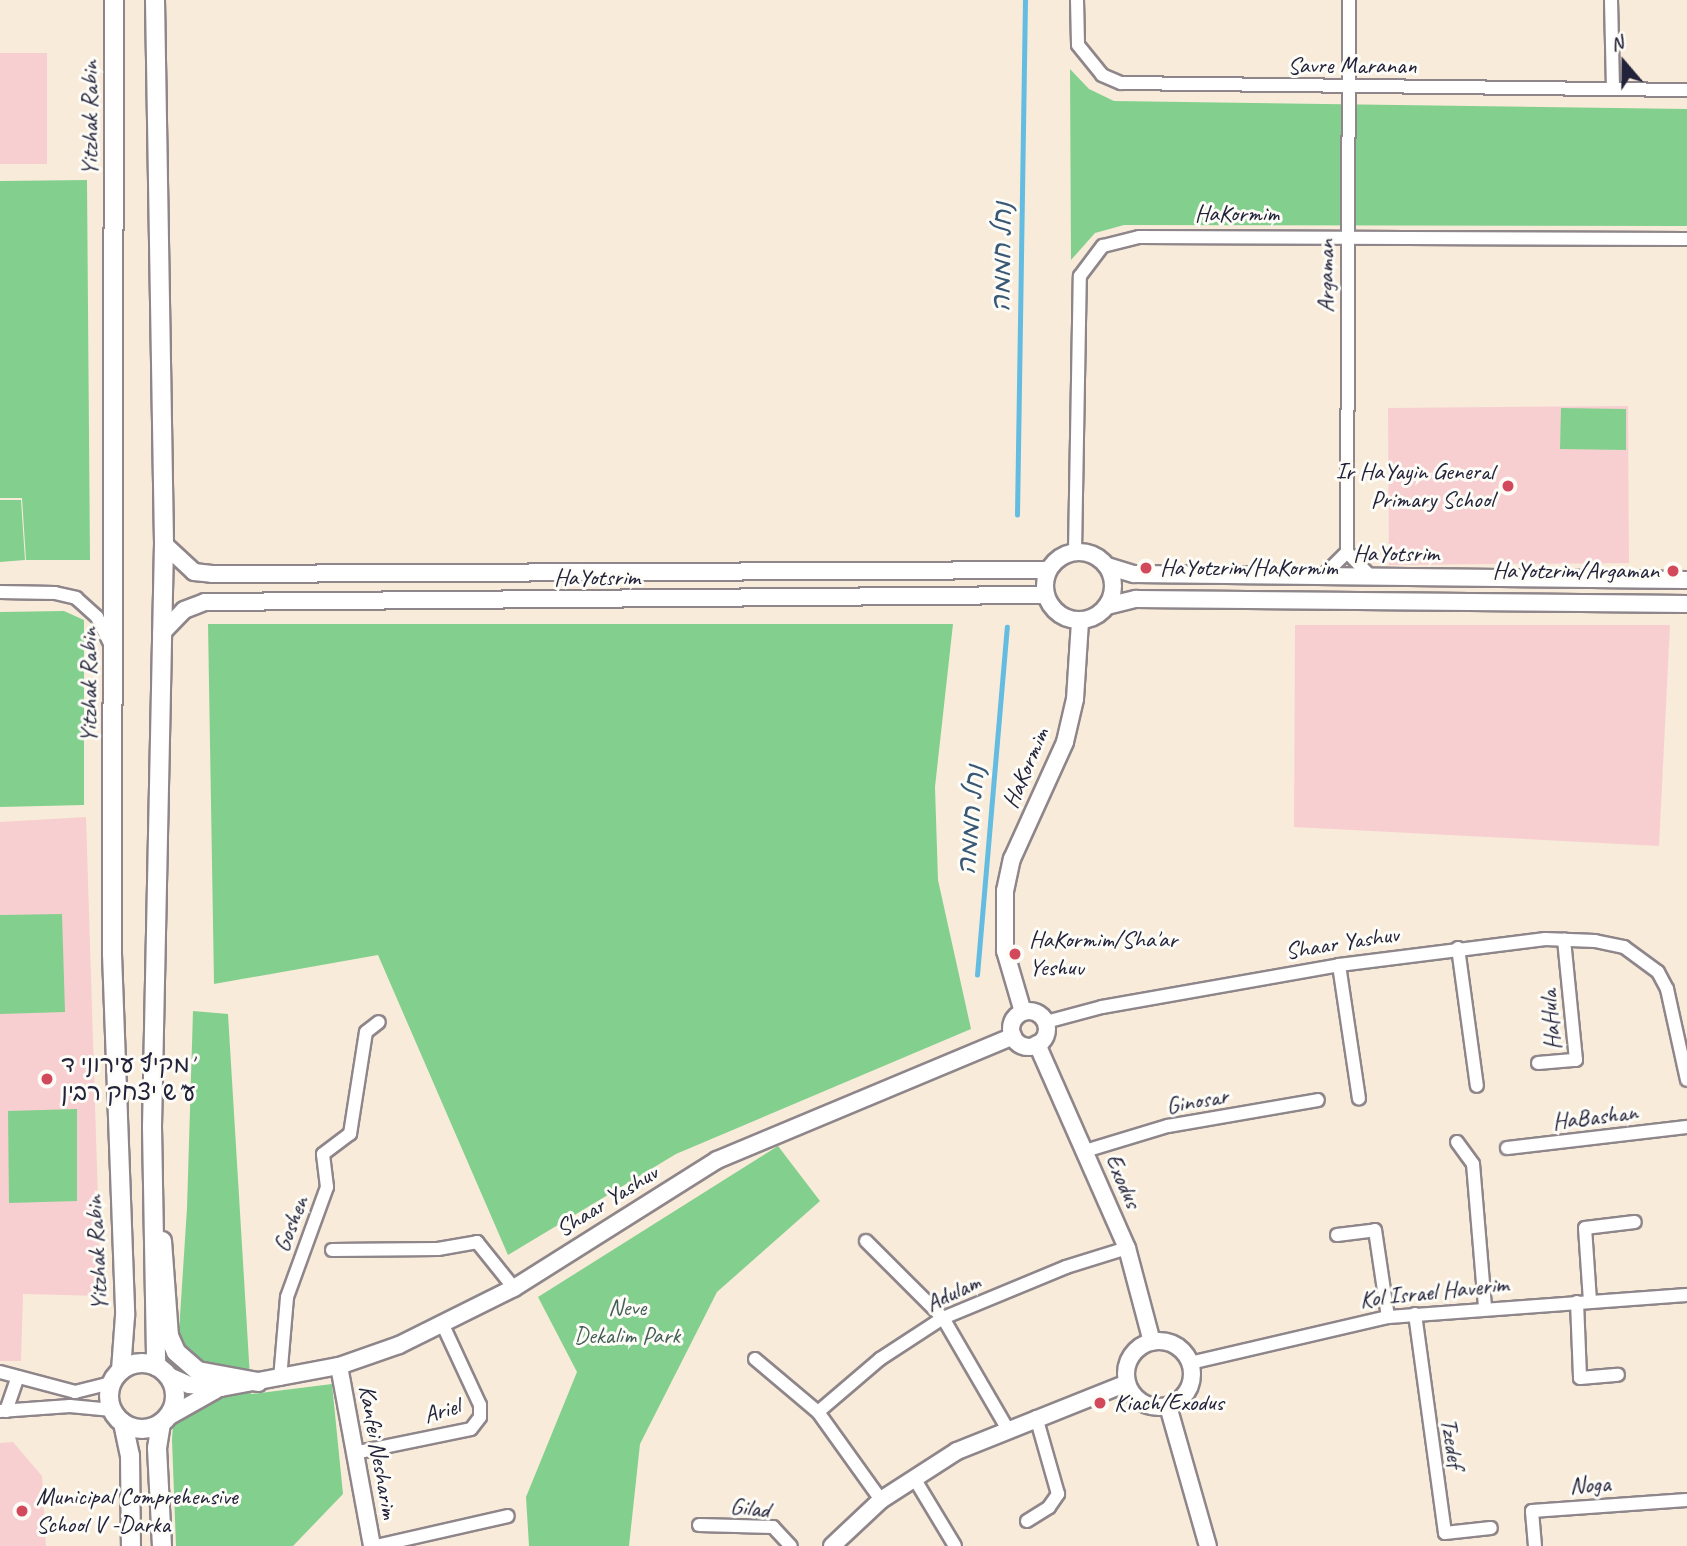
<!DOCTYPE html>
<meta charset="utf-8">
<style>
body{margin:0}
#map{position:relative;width:1687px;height:1546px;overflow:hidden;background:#f9ebd9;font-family:Caveat,"Playpen Sans Hebrew",sans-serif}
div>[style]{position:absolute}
.built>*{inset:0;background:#f7cfd1}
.green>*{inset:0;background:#83d08e}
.stream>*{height:4.5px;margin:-2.25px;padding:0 2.25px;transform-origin:2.25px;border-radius:2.25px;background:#64bce1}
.roads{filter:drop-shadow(2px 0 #8e868a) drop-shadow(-2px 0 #8e868a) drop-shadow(0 2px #8e868a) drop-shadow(0 -2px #8e868a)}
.minor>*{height:12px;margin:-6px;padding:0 6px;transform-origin:6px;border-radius:6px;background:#fff}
.tertiary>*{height:16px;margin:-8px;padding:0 8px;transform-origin:8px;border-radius:8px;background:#fff}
.tertiary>.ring{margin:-8px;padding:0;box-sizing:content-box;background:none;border:16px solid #fff;border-radius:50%}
.secondary>*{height:18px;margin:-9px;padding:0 9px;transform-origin:9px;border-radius:9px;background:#fff}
.secondary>.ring{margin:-9px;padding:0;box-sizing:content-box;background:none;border:18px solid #fff;border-radius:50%}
.dots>*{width:19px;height:19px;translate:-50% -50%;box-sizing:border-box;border:4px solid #fdfcf7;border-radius:50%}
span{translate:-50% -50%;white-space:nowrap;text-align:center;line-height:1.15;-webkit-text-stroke:6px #fdfcf7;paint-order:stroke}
.street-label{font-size:24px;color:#22223b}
.poi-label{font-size:24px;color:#22223b}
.right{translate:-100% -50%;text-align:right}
.left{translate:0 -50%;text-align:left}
.park-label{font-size:24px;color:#445f58}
.water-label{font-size:26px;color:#395875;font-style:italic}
.north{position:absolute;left:1589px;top:28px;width:70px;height:70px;-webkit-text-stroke:5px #fdfcf7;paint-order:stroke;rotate:340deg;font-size:19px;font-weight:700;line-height:28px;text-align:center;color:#22223b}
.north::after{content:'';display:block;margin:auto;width:24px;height:32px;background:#22223b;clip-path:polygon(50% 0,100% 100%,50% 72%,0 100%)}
</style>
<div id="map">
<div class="built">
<i style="clip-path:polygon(0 53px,47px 53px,47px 164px,0 164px)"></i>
<i style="clip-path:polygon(1628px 406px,1629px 563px,1389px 565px,1388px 408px)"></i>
<i style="clip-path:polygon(1295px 625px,1670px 625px,1659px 846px,1294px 827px)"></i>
<i style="clip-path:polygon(86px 817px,101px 1296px,23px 1294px,21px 1361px,0 1361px,0 822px)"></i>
<i style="clip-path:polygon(13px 1442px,42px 1476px,46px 1546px,0 1546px,0 1443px)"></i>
</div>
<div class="green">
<i style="clip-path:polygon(1070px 69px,1089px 89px,1114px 101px,1687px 109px,1687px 226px,1124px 225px,1095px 233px,1071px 260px)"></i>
<i style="clip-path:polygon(87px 180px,90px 560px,26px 560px,22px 498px,0 498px,0 181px)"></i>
<i style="clip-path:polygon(1561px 408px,1626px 409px,1626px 450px,1560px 449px)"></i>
<i style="clip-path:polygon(0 500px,21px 500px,25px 560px,0 562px)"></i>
<i style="clip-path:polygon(64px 611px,84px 620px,84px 805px,0 807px,0 612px)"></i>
<i style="clip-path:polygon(208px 624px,953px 624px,935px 787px,938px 880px,971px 1029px,676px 1154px,508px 1255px,378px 955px,214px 984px)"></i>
<i style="clip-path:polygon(62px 914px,65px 1012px,0 1014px,0 915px)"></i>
<i style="clip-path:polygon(193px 1011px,228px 1014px,251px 1394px,332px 1384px,343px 1494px,293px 1546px,176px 1546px,172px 1440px,187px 1208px)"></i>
<i style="clip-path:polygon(77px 1109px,77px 1201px,9px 1203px,8px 1111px)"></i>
<i style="clip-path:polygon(778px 1146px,820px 1201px,717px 1292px,640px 1444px,629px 1546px,529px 1546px,526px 1497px,577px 1372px,538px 1297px)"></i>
</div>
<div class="stream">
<i style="left:1017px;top:515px;width:515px;rotate:-89.11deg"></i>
<i style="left:977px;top:975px;width:349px;rotate:-85.1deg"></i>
</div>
<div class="roads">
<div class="minor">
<i style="left:1077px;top:0;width:45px;rotate:88.7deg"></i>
<i style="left:1078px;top:45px;width:38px;rotate:51deg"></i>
<i style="left:1102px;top:75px;width:21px;rotate:23deg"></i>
<i style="left:1121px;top:83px;width:566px;rotate:0.71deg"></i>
<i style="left:1611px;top:0;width:88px;rotate:88.7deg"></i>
<i style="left:1075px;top:552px;width:276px;rotate:-89deg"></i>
<i style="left:1080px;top:276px;width:38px;rotate:-53deg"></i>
<i style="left:1103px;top:246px;width:37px;rotate:-14deg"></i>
<i style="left:1139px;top:237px;width:548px;rotate:0.21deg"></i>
<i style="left:1347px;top:552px;width:33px;rotate:46deg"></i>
<i style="left:1323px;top:576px;width:34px;rotate:-45deg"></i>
<i style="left:1347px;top:552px;width:552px;rotate:-89.79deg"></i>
<i style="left:0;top:592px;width:55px;rotate:1deg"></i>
<i style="left:55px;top:593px;width:22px;rotate:13deg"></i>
<i style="left:76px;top:598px;width:28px;rotate:42deg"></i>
<i style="left:97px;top:617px;width:30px;rotate:64deg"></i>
<i style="left:1458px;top:948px;width:139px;rotate:82.2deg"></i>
<i style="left:1339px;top:965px;width:135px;rotate:81.5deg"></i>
<i style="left:1046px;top:1022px;width:58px;rotate:-15deg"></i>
<i style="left:1102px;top:1007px;width:241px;rotate:-10deg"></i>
<i style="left:1339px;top:965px;width:208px;rotate:-7.2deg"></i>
<i style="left:1545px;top:939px;width:50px;rotate:2.3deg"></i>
<i style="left:1595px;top:941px;width:30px;rotate:12deg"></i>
<i style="left:1624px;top:947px;width:42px;rotate:36.3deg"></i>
<i style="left:1658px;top:972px;width:19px;rotate:62deg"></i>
<i style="left:1667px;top:989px;width:93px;rotate:77.6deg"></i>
<i style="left:1538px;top:1063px;width:38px;rotate:-5deg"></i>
<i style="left:1576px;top:1060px;width:121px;rotate:-95.7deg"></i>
<i style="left:1457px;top:1142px;width:27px;rotate:54deg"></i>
<i style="left:1473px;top:1164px;width:144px;rotate:85.2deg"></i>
<i style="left:1507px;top:1148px;width:181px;rotate:-6.7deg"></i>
<i style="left:1085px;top:1151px;width:87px;rotate:-16.8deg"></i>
<i style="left:1168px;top:1126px;width:152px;rotate:-9.8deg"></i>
<i style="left:1337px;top:1235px;width:38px;rotate:-7deg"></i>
<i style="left:1375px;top:1230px;width:88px;rotate:81.5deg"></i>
<i style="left:866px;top:1241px;width:109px;rotate:45deg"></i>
<i style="left:943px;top:1318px;width:127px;rotate:59.8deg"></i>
<i style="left:332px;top:1250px;width:106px;rotate:-0.5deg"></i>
<i style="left:438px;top:1249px;width:40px;rotate:-10deg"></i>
<i style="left:477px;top:1242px;width:59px;rotate:51.2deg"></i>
<i style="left:1590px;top:1301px;width:73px;rotate:-93.9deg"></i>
<i style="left:1585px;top:1228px;width:50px;rotate:-6.8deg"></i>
<i style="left:1577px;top:1302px;width:76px;rotate:87.7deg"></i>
<i style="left:1580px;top:1378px;width:38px;rotate:-5deg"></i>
<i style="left:1415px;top:1314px;width:221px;rotate:82.2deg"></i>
<i style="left:1445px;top:1533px;width:46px;rotate:-6.2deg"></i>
<i style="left:755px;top:1359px;width:82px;rotate:40.1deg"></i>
<i style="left:818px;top:1412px;width:108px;rotate:54.4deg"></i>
<i style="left:1190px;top:1363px;width:203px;rotate:-13.1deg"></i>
<i style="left:1388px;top:1317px;width:300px;rotate:-4.2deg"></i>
<i style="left:0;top:1372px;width:78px;rotate:14.9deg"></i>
<i style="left:75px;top:1392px;width:37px;rotate:-14deg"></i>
<i style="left:280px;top:1379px;width:82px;rotate:-85.1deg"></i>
<i style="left:287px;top:1297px;width:117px;rotate:-70deg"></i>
<i style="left:327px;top:1187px;width:33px;rotate:-97deg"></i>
<i style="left:323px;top:1154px;width:34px;rotate:-37deg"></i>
<i style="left:350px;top:1134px;width:103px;rotate:-81.1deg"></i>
<i style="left:366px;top:1032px;width:16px;rotate:-38deg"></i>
<i style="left:0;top:1411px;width:70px;rotate:-4.1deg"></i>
<i style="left:70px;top:1406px;width:42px;rotate:5.4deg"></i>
<i style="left:6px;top:1411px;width:36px;rotate:-71deg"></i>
<i style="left:818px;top:1412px;width:82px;rotate:-40.5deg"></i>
<i style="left:880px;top:1359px;width:75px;rotate:-33.1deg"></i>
<i style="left:943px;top:1318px;width:133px;rotate:-22.5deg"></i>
<i style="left:1066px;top:1267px;width:64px;rotate:-17.3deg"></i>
<i style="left:354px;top:1453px;width:119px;rotate:-11.6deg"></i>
<i style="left:471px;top:1429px;width:15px;rotate:-53deg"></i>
<i style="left:480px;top:1417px;width:12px;rotate:-90deg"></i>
<i style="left:480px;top:1405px;width:90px;rotate:-114.9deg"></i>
<i style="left:914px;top:1478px;width:79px;rotate:58.9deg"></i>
<i style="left:1027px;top:1521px;width:26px;rotate:-32deg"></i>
<i style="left:1049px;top:1507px;width:16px;rotate:-55deg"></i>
<i style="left:1058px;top:1494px;width:80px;rotate:-105.9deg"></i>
<i style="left:699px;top:1525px;width:74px;rotate:1.5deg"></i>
<i style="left:773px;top:1527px;width:26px;rotate:47deg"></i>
<i style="left:376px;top:1546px;width:135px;rotate:-12.8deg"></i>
<i style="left:1535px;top:1546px;width:35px;rotate:-95deg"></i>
<i style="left:1532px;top:1511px;width:155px;rotate:-4.1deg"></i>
</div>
<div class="tertiary">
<i style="left:164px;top:544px;width:41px;rotate:43deg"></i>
<i style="left:194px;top:572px;width:18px;rotate:6deg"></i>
<i style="left:212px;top:574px;width:836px;rotate:-0.27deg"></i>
<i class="ring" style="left:1045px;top:552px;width:52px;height:52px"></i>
<i style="left:1107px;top:566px;width:28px;rotate:17deg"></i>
<i style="left:1134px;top:574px;width:553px;rotate:0.62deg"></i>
<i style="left:1107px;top:606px;width:30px;rotate:-14deg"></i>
<i style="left:1136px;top:599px;width:551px;rotate:0.52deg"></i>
<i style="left:161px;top:634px;width:33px;rotate:-46deg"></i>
<i style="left:184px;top:610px;width:22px;rotate:-21deg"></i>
<i style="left:205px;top:602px;width:841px;rotate:-0.48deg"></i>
<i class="ring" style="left:1011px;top:1011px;width:20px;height:20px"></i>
<i style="left:1023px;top:1012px;width:64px;rotate:-106.4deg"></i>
<i style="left:1005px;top:951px;width:60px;rotate:-90deg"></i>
<i style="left:1005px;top:891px;width:33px;rotate:-78deg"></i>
<i style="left:1012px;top:859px;width:128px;rotate:-65.6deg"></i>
<i style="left:1065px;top:742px;width:44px;rotate:-76.9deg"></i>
<i style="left:1075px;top:699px;width:78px;rotate:-86.3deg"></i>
<i style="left:1037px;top:1044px;width:223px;rotate:66.2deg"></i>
<i style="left:1127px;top:1248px;width:97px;rotate:75.1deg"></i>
<i class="ring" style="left:1126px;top:1341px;width:50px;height:50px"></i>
<i style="left:339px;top:1366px;width:183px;rotate:79.6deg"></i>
<i style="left:167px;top:1375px;width:24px;rotate:24deg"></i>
<i style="left:189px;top:1385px;width:32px;rotate:5deg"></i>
<i style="left:221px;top:1388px;width:120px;rotate:-10.6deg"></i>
<i style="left:339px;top:1366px;width:64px;rotate:-19.3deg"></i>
<i style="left:399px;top:1345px;width:128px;rotate:-26.4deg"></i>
<i style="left:514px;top:1288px;width:240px;rotate:-32.2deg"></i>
<i style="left:717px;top:1160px;width:321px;rotate:-22.7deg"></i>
<i style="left:1168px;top:1406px;width:146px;rotate:74.1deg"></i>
<i style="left:168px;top:1417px;width:55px;rotate:-29.4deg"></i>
<i style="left:832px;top:1546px;width:67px;rotate:-43.2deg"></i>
<i style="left:881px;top:1500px;width:90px;rotate:-32.8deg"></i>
<i style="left:957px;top:1451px;width:183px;rotate:-21.8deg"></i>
</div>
<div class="secondary">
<i style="left:114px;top:0;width:954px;rotate:90.12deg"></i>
<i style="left:112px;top:954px;width:362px;rotate:87.9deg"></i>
<i style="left:125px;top:1316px;width:54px;rotate:94.2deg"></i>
<i style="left:155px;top:0;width:544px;rotate:89.05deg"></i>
<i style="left:164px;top:544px;width:583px;rotate:91.18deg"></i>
<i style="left:152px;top:1127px;width:239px;rotate:89deg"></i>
<i style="left:162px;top:1241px;width:95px;rotate:85.8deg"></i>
<i style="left:169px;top:1336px;width:17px;rotate:66deg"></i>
<i style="left:176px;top:1352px;width:29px;rotate:41deg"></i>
<i style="left:198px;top:1371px;width:61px;rotate:10.4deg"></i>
<i class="ring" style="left:109px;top:1363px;width:48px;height:48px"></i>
<i style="left:123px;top:1423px;width:33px;rotate:78deg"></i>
<i style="left:130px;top:1455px;width:91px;rotate:89.4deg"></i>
<i style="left:161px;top:1423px;width:25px;rotate:99deg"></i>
<i style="left:157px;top:1448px;width:98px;rotate:87.1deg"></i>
</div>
</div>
<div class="dots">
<i style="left:1508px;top:486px;background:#d1495b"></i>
<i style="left:1146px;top:568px;background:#d1495b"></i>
<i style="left:1673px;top:571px;background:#d1495b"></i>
<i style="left:1015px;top:954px;background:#d1495b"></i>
<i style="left:47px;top:1079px;background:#d1495b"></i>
<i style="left:1100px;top:1403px;background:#d1495b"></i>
<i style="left:22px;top:1511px;background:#d1495b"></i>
</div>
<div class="street-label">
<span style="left:1352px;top:66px">Savre Maranan</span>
<span style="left:90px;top:118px;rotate:-90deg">Yitzhak Rabin</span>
<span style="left:1237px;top:214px">HaKormim</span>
<span style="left:1326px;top:276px;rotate:-90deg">Argaman</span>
<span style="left:1396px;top:554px">HaYotsrim</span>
<span style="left:597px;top:578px">HaYotsrim</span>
<span style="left:89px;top:685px;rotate:-90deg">Yitzhak Rabin</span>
<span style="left:1026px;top:768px;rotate:-67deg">HaKormim</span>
<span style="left:1342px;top:943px;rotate:-9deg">Shaar Yashuv</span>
<span style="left:1551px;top:1020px;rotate:-95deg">HaHula</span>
<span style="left:1197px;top:1101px;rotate:-10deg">Ginosar</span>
<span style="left:1595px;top:1117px;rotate:-7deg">HaBashan</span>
<span style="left:1123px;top:1181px;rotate:66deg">Exodus</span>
<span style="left:607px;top:1201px;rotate:-32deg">Shaar Yashuv</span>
<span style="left:291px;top:1224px;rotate:-68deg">Goshen</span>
<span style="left:97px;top:1253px;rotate:-93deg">Yitzhak Rabin</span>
<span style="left:1434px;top:1292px;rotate:-6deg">Kol Israel Haverim</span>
<span style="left:953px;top:1293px;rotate:-26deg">Adulam</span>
<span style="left:442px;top:1411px;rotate:-17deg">Ariel</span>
<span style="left:1452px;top:1443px;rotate:81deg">Tzedef</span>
<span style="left:378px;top:1452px;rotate:80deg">Kanfei Nesharim</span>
<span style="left:1590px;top:1485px;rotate:-4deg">Noga</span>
<span style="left:750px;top:1508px;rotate:7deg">Gilad</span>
</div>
<div class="poi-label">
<span class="right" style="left:1494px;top:486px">Ir HaYayin General<br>Primary School</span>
<span class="left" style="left:1160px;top:568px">HaYotzrim/HaKormim</span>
<span class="right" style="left:1659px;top:571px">HaYotzrim/Argaman</span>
<span class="left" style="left:1029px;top:954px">HaKormim/Sha'ar<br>Yeshuv</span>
<span class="left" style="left:61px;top:1079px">מקיף עירוני ד'<br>ע"ש יצחק רבין</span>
<span class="left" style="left:1114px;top:1403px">Kiach/Exodus</span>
<span class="left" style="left:36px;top:1511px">Municipal Comprehensive<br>School V -Darka</span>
</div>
<div class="park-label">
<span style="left:627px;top:1322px">Neve<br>Dekalim Park</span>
</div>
<div class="water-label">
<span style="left:1002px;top:257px;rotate:-89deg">נחל חממה</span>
<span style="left:971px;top:820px;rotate:-85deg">נחל חממה</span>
</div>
<div class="north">N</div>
</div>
